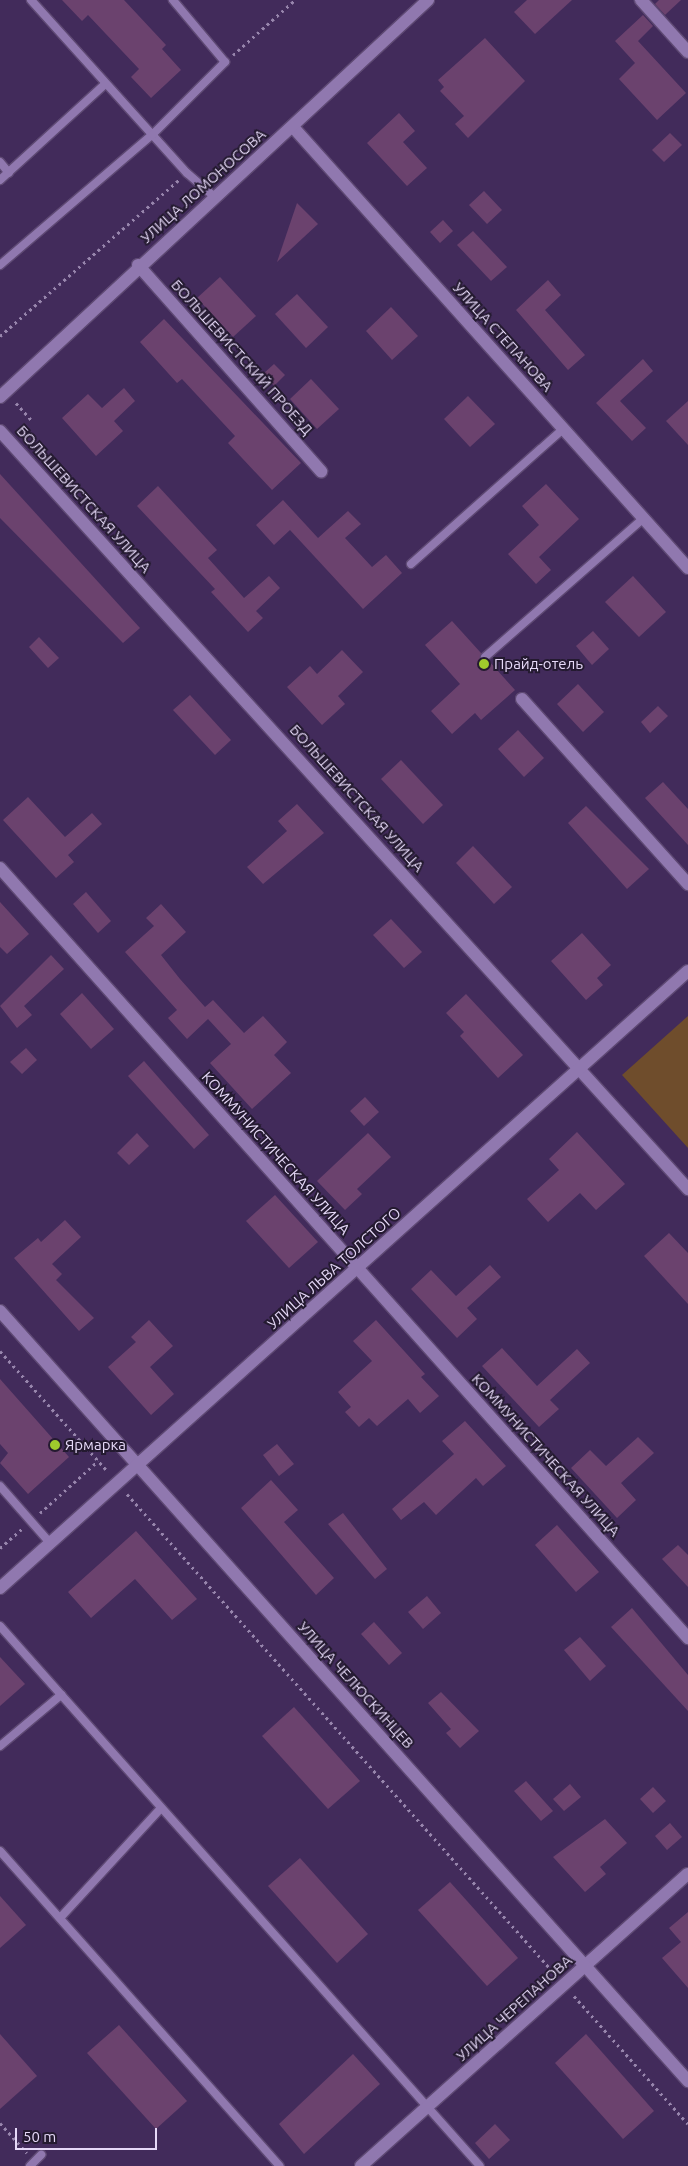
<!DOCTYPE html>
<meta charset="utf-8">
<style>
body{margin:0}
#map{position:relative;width:688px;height:2166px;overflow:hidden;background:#422b5b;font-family:Ubuntu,sans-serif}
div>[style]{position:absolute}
.green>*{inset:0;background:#6f4d2c}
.building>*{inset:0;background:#6b426e}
.path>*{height:3px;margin-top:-1.5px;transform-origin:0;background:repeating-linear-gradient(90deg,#9886ad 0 2.5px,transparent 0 6.5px)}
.roads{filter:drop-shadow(1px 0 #5e4973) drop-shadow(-1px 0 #5e4973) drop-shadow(0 1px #5e4973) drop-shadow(0 -1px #5e4973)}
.service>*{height:8px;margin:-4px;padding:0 4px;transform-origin:4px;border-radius:4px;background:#9078af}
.minor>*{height:12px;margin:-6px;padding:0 6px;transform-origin:6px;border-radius:6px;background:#9078af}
.tertiary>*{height:12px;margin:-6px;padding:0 6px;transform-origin:6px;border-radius:6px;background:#9078af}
.secondary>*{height:12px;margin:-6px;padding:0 6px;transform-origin:6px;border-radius:6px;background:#9078af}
.dots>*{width:14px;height:14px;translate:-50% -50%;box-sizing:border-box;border:2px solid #241a30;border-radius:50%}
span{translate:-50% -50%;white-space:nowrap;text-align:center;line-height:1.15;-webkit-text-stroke:4px #241a30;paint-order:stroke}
.street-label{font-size:15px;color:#e6d9f8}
.poi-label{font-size:15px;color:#e6d9f8}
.left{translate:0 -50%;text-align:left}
.scale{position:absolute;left:15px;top:2128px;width:142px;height:22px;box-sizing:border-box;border:2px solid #e6d9f8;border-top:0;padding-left:6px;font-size:15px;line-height:18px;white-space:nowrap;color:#e6d9f8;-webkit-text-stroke:4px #241a30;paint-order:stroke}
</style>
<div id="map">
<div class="green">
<i style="clip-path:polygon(688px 1016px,688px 1148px,622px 1075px)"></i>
</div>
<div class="building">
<i style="clip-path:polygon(62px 0,124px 0,166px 45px,162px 49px,181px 70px,151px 98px,131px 77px,139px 69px,88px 15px,82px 21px)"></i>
<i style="clip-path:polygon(527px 0,572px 0,535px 34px,514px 12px)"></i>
<i style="clip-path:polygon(659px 0,681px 0,665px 15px,655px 4px)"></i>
<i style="clip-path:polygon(643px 15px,653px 26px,638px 41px,686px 93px,657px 120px,619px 79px,635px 63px,615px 41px)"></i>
<i style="clip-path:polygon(485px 38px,525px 81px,468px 138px,455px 124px,464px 116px,440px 91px,444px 87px,438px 80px)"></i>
<i style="clip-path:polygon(399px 113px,415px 131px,403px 142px,427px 168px,407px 186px,367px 143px)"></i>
<i style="clip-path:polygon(670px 133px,682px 145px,664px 162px,652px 150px)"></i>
<i style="clip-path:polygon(484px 191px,502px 210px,487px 224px,469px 205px)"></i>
<i style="clip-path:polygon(297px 203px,318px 224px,277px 262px)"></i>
<i style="clip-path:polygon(443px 220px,453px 231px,440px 243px,430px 232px)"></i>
<i style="clip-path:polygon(473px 231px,507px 267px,491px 281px,457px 245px)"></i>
<i style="clip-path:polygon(220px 277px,256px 316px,233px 337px,197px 298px)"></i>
<i style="clip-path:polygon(548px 280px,561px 295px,545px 310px,585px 355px,568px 370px,516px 310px)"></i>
<i style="clip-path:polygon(297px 294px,328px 327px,306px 348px,275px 314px)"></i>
<i style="clip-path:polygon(391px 307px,418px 336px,392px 360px,366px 331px)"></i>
<i style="clip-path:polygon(164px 319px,301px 463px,272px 490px,228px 443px,235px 436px,182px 379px,177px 383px,140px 342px)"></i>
<i style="clip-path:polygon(643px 359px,653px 371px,620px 401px,646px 428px,632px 441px,596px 403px)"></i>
<i style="clip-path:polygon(274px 364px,285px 375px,274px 386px,263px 374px)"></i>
<i style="clip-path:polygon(311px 379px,339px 409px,317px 429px,290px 399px)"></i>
<i style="clip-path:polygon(124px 388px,135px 401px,114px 421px,123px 431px,96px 456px,62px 418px,88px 394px,102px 408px)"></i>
<i style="clip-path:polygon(468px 396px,495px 424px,470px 447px,444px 419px)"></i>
<i style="clip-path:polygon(688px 401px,688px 445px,666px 421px)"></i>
<i style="clip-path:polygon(0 474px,140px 628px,123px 643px,0 518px)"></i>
<i style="clip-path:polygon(546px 484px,579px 519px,539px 557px,551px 570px,536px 584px,508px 554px,539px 525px,522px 506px)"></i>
<i style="clip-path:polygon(158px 486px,217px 550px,208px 558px,244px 598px,269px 576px,280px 588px,256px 611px,263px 618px,248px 632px,211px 592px,215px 589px,137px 506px)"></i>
<i style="clip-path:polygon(283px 500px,318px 538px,348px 511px,361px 524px,345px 538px,372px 567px,386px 555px,402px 573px,363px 609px,290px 530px,274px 545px,256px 525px)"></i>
<i style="clip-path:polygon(633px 576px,666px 612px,639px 637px,605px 602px)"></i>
<i style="clip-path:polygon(452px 621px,481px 653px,481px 661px,489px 661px,515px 690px,481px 720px,475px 713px,452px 734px,431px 711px,460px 684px,425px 645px)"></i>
<i style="clip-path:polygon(593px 631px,609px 649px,592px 665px,576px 646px)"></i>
<i style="clip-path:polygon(39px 637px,59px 658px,48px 668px,29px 647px)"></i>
<i style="clip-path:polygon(342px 650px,363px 672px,338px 696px,345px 704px,322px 725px,287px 687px,310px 666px,317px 674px)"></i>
<i style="clip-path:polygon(578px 684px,604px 712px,583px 732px,557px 704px)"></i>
<i style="clip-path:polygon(190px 695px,231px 740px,215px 755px,173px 710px)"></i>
<i style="clip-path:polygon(658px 706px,668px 716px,650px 733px,641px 722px)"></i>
<i style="clip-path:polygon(518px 730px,544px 758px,524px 777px,498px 749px)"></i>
<i style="clip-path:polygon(401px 760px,443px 805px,423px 824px,381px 779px)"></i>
<i style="clip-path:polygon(663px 782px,688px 809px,688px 845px,645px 798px)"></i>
<i style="clip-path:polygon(28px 797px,65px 837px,92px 813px,102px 824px,68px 855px,74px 862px,56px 878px,3px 820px)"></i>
<i style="clip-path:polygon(297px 804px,324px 833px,263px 884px,247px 867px,287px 831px,278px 821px)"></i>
<i style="clip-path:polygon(586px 806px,649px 869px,627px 889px,568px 823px)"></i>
<i style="clip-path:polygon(473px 846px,512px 887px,494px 904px,456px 863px)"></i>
<i style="clip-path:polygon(86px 892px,111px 921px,98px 933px,73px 904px)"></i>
<i style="clip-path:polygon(0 902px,29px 934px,7px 954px,0 947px)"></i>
<i style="clip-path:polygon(161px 904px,186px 932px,161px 955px,180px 979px,205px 1007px,213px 1000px,244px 1033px,263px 1016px,287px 1042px,274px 1055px,291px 1073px,252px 1109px,210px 1063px,231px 1044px,208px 1019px,187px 1039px,168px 1018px,177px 1010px,125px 952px,154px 926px,146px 918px)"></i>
<i style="clip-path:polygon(391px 919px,422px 952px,404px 968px,373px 935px)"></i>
<i style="clip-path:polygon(582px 933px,611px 965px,597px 978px,603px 985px,586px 1000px,551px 961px)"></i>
<i style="clip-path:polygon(51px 955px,64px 969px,24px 1006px,32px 1015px,17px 1028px,0 1006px)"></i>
<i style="clip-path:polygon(82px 993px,114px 1029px,91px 1049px,60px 1014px)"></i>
<i style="clip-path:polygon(466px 994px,523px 1055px,498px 1078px,460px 1036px,464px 1032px,446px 1013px)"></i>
<i style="clip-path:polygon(26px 1048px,37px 1060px,22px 1074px,10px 1062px)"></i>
<i style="clip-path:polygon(144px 1061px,209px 1135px,194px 1149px,128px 1076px)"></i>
<i style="clip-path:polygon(365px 1097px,379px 1112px,364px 1126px,350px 1111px)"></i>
<i style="clip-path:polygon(577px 1132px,625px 1184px,596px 1210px,580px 1193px,548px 1222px,527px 1199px,559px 1170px,549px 1159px)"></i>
<i style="clip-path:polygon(137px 1133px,149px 1146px,129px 1165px,117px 1153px)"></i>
<i style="clip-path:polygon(368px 1133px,391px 1157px,357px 1189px,362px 1194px,345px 1210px,317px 1181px)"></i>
<i style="clip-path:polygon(275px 1195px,318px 1242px,289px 1268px,246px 1221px)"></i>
<i style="clip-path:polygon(65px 1220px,81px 1237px,52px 1264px,62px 1274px,56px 1280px,94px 1318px,79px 1331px,14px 1258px,38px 1238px,41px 1242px)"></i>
<i style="clip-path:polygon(669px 1233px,688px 1253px,688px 1304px,644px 1256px)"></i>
<i style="clip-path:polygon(490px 1265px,501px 1277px,467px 1308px,477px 1319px,457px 1338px,411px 1289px,431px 1270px,456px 1296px)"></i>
<i style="clip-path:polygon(149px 1320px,173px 1346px,150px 1367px,174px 1394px,151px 1415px,108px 1367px,136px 1342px,131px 1337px)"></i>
<i style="clip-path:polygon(376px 1320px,425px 1374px,421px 1377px,439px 1396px,420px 1413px,408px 1399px,377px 1426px,369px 1418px,359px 1427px,345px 1412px,351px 1407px,338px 1392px,372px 1361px,353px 1341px)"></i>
<i style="clip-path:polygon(502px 1348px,537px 1386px,577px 1349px,590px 1363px,550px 1400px,559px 1409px,539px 1427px,482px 1366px)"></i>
<i style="clip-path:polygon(0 1379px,69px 1457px,28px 1494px,0 1463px,8px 1453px,0 1444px)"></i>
<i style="clip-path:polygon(465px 1421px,506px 1466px,483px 1486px,476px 1478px,436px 1515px,424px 1502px,401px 1520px,392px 1509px,454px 1454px,442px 1441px)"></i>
<i style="clip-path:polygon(638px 1437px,654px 1453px,621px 1483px,636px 1500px,617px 1518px,571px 1468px,590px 1450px,606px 1466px)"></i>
<i style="clip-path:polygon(277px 1444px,294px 1464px,279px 1476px,263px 1455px)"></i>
<i style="clip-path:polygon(271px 1480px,298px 1510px,284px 1522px,334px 1578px,316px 1595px,241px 1508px)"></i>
<i style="clip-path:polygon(343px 1513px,387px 1569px,375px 1579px,328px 1524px)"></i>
<i style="clip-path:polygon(557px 1525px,599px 1572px,576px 1592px,535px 1545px)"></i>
<i style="clip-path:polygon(136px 1531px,197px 1599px,172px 1620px,135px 1579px,91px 1618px,68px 1592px)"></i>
<i style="clip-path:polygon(678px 1545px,688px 1555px,688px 1587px,662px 1559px)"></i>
<i style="clip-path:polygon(427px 1596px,441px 1613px,423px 1629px,408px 1612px)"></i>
<i style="clip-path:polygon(632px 1608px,688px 1675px,688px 1711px,611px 1627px)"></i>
<i style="clip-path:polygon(374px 1622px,402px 1653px,389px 1665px,361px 1634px)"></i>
<i style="clip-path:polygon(580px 1637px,606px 1666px,590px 1681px,564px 1650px)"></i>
<i style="clip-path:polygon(0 1657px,25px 1684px,0 1706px)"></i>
<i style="clip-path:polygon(441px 1692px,479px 1731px,460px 1748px,446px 1733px,451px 1729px,428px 1703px)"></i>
<i style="clip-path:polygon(294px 1707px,360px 1781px,328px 1809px,262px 1736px)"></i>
<i style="clip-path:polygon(526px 1781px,553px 1811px,541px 1821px,514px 1791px)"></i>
<i style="clip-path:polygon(570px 1784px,581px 1797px,564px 1811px,553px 1799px)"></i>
<i style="clip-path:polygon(653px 1787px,666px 1801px,653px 1813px,640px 1799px)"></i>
<i style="clip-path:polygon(605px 1819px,627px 1843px,600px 1867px,606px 1874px,585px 1892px,553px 1857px)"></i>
<i style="clip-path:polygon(670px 1823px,682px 1837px,667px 1850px,655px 1836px)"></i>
<i style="clip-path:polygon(300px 1858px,368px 1934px,337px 1963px,268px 1886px)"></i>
<i style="clip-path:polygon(450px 1882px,518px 1958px,487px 1986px,418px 1910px)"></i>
<i style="clip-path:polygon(0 1896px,26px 1925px,0 1948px)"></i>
<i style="clip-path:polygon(688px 1912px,688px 1988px,662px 1958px,681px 1942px,669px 1928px)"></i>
<i style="clip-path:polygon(119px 2025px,187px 2101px,156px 2129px,87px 2053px)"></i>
<i style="clip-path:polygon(0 2034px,37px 2076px,0 2109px)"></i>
<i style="clip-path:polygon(586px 2034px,654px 2111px,623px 2139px,555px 2063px)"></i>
<i style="clip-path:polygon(353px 2054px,380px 2084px,304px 2154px,279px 2124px)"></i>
<i style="clip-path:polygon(495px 2124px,510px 2140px,489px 2159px,475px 2143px)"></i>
</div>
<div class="path">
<i style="left:233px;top:55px;width:83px;rotate:-41.6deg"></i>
<i style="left:0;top:336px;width:237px;rotate:-41.1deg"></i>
<i style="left:16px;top:403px;width:24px;rotate:48deg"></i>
<i style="left:0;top:1351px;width:162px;rotate:48.2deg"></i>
<i style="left:127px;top:1494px;width:643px;rotate:48.28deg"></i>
<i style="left:40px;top:1513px;width:78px;rotate:-41.9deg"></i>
<i style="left:0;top:1548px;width:29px;rotate:-41deg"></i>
<i style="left:574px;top:1996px;width:171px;rotate:48.3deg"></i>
<i style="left:0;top:2123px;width:40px;rotate:48deg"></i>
</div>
<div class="roads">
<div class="service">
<i style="left:31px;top:0;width:233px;rotate:48deg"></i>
<i style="left:187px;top:173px;width:37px;rotate:41deg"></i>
<i style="left:0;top:162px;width:14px;rotate:51deg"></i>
<i style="left:0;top:180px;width:142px;rotate:-42.4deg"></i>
<i style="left:0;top:265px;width:201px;rotate:-40.6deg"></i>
<i style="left:153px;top:134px;width:102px;rotate:-45deg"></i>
<i style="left:225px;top:62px;width:81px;rotate:-130deg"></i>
<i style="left:411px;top:564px;width:203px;rotate:-41.6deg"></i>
<i style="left:485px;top:657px;width:211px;rotate:-41.2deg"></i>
<i style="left:0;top:1486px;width:76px;rotate:48.7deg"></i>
<i style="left:0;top:1626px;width:722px;rotate:48.37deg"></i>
<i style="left:0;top:1746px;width:80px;rotate:-39.9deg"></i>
<i style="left:0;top:1851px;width:421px;rotate:48.4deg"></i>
<i style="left:60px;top:1918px;width:149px;rotate:-47.4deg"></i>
<i style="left:30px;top:2166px;width:16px;rotate:-45deg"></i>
</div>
<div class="minor">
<i style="left:641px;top:0;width:70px;rotate:47.9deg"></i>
<i style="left:293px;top:127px;width:592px;rotate:48.15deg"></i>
<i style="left:138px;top:265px;width:276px;rotate:48.4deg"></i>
<i style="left:0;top:431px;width:1024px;rotate:47.77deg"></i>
<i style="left:522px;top:699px;width:249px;rotate:48.1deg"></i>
<i style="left:0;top:868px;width:1033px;rotate:48.22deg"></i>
<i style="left:361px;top:2166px;width:438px;rotate:-41.8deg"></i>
</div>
<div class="tertiary">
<i style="left:0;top:1311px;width:1033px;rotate:48.22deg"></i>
<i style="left:0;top:1588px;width:924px;rotate:-41.89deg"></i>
</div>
<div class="secondary">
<i style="left:0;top:397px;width:584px;rotate:-42.85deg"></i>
</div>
</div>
<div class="dots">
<i style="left:484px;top:664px;background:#9fca2c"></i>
<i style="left:55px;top:1445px;background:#9fca2c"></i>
</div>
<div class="street-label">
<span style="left:203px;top:186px;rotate:-42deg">УЛИЦА ЛОМОНОСОВА</span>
<span style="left:503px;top:337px;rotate:48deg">УЛИЦА СТЕПАНОВА</span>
<span style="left:242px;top:357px;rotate:48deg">БОЛЬШЕВИСТСКИЙ ПРОЕЗД</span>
<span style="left:84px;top:499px;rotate:48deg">БОЛЬШЕВИСТСКАЯ УЛИЦА</span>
<span style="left:357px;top:798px;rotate:48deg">БОЛЬШЕВИСТСКАЯ УЛИЦА</span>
<span style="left:276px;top:1153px;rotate:48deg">КОММУНИСТИЧЕСКАЯ УЛИЦА</span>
<span style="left:334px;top:1268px;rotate:-42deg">УЛИЦА ЛЬВА ТОЛСТОГО</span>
<span style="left:546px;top:1455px;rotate:48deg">КОММУНИСТИЧЕСКАЯ УЛИЦА</span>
<span style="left:356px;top:1685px;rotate:48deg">УЛИЦА ЧЕЛЮСКИНЦЕВ</span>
<span style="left:514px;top:2008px;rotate:-42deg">УЛИЦА ЧЕРЕПАНОВА</span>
</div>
<div class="poi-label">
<span class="left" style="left:494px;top:664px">Прайд-отель</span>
<span class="left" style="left:65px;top:1445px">Ярмарка</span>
</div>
<div class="scale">50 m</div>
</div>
